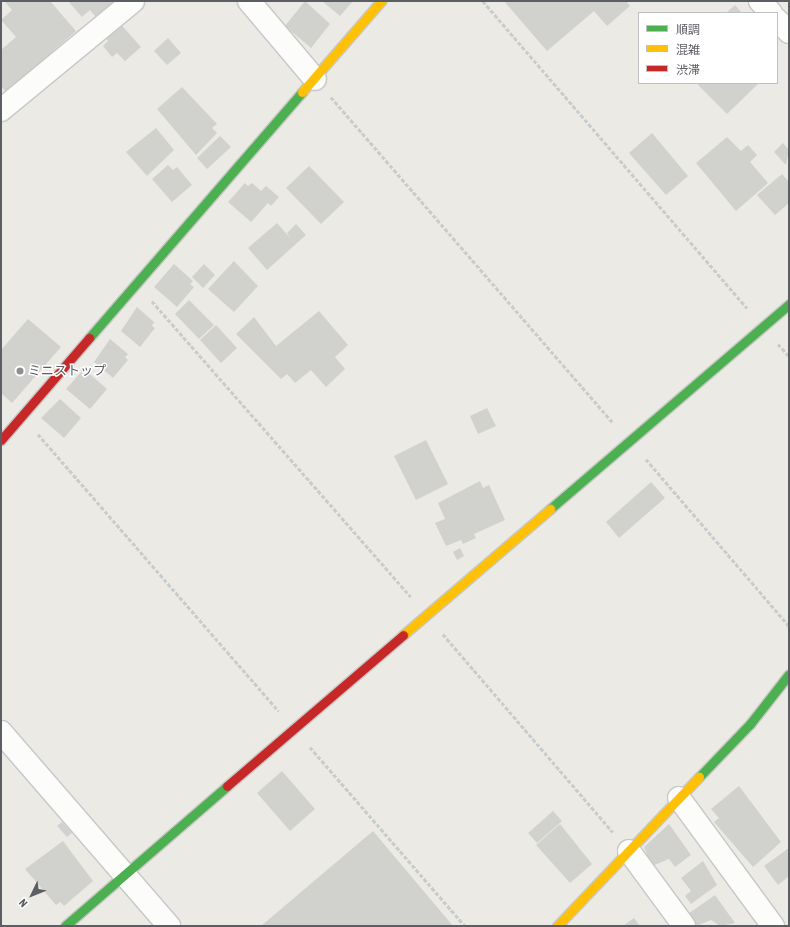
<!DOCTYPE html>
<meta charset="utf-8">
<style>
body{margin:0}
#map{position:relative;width:790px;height:927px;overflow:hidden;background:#ebeae5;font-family:"Asap Condensed","Noto Sans JP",sans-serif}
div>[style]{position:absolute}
.building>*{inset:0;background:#d1d1ce}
.path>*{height:2.5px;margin-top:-1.25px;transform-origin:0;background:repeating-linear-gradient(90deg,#c8ccca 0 4px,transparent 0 6px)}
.roads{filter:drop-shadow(1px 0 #c7c7c6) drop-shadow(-1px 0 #c7c7c6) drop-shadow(0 1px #c7c7c6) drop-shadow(0 -1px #c7c7c6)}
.street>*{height:22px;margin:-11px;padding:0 11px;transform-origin:11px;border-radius:11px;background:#fcfcfb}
.fast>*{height:9px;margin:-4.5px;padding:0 4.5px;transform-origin:4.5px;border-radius:4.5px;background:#4caf50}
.slow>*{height:9px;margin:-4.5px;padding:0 4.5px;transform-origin:4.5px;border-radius:4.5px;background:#ffc107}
.jam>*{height:9px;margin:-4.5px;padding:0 4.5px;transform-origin:4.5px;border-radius:4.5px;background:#c62828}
.dots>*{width:11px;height:11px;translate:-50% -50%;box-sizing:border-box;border:2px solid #fff;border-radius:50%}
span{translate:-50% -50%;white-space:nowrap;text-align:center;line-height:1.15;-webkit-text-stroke:3px #fff;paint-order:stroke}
.poi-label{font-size:13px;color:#5b5e63}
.left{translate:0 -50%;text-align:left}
.frame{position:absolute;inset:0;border:2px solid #5b5e63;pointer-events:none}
.legend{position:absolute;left:638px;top:12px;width:140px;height:72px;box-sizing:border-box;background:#fff;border:1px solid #bdbfc1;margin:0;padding:5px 7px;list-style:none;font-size:12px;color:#5b5e63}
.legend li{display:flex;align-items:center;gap:8px;height:20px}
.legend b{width:20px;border:1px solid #bdbfc1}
.north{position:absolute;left:12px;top:875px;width:40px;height:40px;-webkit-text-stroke:3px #fff;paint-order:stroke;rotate:227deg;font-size:11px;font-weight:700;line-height:16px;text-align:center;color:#5b5e63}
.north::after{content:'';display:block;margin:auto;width:14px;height:18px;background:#5b5e63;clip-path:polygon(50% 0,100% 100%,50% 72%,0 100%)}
</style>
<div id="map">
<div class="building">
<i style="clip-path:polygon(4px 1px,50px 1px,76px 31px,6px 92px,1px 86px,1px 50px,16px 37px,1px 20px,12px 10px)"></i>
<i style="clip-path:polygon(68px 1px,111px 1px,113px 2px,96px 17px,90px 10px,82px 17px)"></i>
<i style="clip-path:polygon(305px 1px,330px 24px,311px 48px,285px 26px)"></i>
<i style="clip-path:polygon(322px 1px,353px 1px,340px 16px)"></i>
<i style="clip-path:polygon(504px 1px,626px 1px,630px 6px,607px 26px,594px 11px,547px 51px)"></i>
<i style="clip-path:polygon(735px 5px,742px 13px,726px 13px)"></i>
<i style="clip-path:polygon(117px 20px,141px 47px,125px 61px,117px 53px,112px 57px,103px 46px,108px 41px,102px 34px)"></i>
<i style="clip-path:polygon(168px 38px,181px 53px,167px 65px,154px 51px)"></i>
<i style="clip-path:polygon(700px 83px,759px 83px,727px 114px,698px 85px)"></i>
<i style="clip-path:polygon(182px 87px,217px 124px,212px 128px,217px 133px,196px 155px,157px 109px)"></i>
<i style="clip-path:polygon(156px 128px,174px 150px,147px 176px,126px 152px)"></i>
<i style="clip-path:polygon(652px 133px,688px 176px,666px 195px,629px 153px)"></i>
<i style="clip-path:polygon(220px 136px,231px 147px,207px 169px,197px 158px)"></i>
<i style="clip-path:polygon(727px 137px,741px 151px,748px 145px,757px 155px,750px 162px,768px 183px,736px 211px,696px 163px)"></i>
<i style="clip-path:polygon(783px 143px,789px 150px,786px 165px,774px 152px)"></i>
<i style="clip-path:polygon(168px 165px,173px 170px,177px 167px,192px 185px,172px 202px,152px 179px)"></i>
<i style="clip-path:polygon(309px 166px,344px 202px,321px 224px,286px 188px)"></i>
<i style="clip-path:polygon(782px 174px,789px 182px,789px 203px,775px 215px,757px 195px)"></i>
<i style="clip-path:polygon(245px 183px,248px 186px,252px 183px,261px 191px,266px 186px,279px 197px,271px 206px,268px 203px,251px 222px,228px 202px)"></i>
<i style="clip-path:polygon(277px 223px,291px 239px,287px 233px,296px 224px,306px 235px,267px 270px,248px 248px)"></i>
<i style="clip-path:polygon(234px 261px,258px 286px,234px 312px,208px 289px)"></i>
<i style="clip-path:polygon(174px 264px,193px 281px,190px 284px,194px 287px,177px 307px,154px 287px)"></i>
<i style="clip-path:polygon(204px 264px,215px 275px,203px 288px,192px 277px)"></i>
<i style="clip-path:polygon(189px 300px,214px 325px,199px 339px,175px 314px)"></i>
<i style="clip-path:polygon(137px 307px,154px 322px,152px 326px,155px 328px,140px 347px,121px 331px)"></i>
<i style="clip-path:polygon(319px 311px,348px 345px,335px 357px,345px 369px,326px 387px,311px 370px,295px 383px,287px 374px,281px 379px,236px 334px,254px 317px,276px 346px)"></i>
<i style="clip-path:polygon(28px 319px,61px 347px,12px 403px,1px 393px,1px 350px)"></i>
<i style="clip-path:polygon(216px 325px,237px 348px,221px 363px,200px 340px)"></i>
<i style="clip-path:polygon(110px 339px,128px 354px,125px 357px,128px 360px,113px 378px,94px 362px)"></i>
<i style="clip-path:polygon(84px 369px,107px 389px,90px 409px,66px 389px)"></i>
<i style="clip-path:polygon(60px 399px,81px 418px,64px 438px,41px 418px)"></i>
<i style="clip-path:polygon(487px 408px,496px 426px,478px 434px,470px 416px)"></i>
<i style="clip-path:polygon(426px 440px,448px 484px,416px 500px,394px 456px)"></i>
<i style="clip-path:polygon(480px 481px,483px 488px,489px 485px,505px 520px,474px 534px,476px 538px,463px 544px,461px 540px,446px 546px,435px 523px,445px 519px,438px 503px)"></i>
<i style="clip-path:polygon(651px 482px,665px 498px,619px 538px,606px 522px)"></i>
<i style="clip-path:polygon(460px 548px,464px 556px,457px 560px,453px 552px)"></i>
<i style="clip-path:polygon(282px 771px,315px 809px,290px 831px,257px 793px)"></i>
<i style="clip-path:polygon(739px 786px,781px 842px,753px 867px,714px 822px,719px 818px,711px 809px)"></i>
<i style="clip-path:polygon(553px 811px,562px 821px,537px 843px,528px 833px)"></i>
<i style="clip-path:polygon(62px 822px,72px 833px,67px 837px,57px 826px)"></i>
<i style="clip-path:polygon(560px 824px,592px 864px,570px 883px,536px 845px)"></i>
<i style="clip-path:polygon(669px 824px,691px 855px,675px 867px,669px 859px,652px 866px,644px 847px)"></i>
<i style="clip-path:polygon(373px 831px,453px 926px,261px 926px)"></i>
<i style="clip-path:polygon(63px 841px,93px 881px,64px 906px,60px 902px,56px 905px,25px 869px)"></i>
<i style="clip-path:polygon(789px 848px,789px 876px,778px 885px,764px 866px)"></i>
<i style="clip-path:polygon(703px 861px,717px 885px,691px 904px,685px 896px,691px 891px,681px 878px)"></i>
<i style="clip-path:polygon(715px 895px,735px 923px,720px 926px,711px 920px,696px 926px,688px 914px)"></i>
<i style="clip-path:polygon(634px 918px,640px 926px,623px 926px)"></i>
</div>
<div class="path">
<i style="left:483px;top:1px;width:405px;rotate:49.3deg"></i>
<i style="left:331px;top:97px;width:430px;rotate:49.1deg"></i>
<i style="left:152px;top:301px;width:393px;rotate:48.8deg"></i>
<i style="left:778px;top:344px;width:16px;rotate:47deg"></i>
<i style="left:38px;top:434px;width:367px;rotate:49deg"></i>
<i style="left:646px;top:459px;width:220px;rotate:49.4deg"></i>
<i style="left:443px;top:634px;width:261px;rotate:49.4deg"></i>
<i style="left:310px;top:747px;width:237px;rotate:49.1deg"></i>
</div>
<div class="roads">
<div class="street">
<i style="left:249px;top:1px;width:102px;rotate:49.8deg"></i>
<i style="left:760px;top:1px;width:16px;rotate:47deg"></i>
<i style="left:777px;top:20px;width:17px;rotate:45deg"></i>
<i style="left:1px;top:110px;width:171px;rotate:-39.5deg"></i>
<i style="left:1px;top:732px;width:257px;rotate:49.1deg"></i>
<i style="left:679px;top:798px;width:159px;rotate:53.7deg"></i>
<i style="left:629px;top:851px;width:93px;rotate:53.7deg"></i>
</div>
<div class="fast">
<i style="left:89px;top:338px;width:325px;rotate:-49.1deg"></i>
<i style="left:550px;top:509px;width:315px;rotate:-40.6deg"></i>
<i style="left:699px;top:777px;width:74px;rotate:-46.1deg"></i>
<i style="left:750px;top:724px;width:63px;rotate:-52deg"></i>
<i style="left:65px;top:926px;width:214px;rotate:-40.8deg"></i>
</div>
<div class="slow">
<i style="left:302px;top:92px;width:121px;rotate:-49deg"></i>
<i style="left:403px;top:635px;width:194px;rotate:-40.6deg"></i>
<i style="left:557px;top:926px;width:206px;rotate:-46.4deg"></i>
</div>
<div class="jam">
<i style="left:1px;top:440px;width:135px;rotate:-49.2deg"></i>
<i style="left:227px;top:786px;width:232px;rotate:-40.6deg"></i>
</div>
</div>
<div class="dots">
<i style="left:20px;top:371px;background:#8d8f90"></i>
</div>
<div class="poi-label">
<span class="left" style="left:28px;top:371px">ミニストップ</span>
</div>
<div class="frame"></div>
<ul class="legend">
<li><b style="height:5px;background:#4caf50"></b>順調</li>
<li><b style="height:5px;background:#ffc107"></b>混雑</li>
<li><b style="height:5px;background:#c62828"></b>渋滞</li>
</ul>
<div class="north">N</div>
</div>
